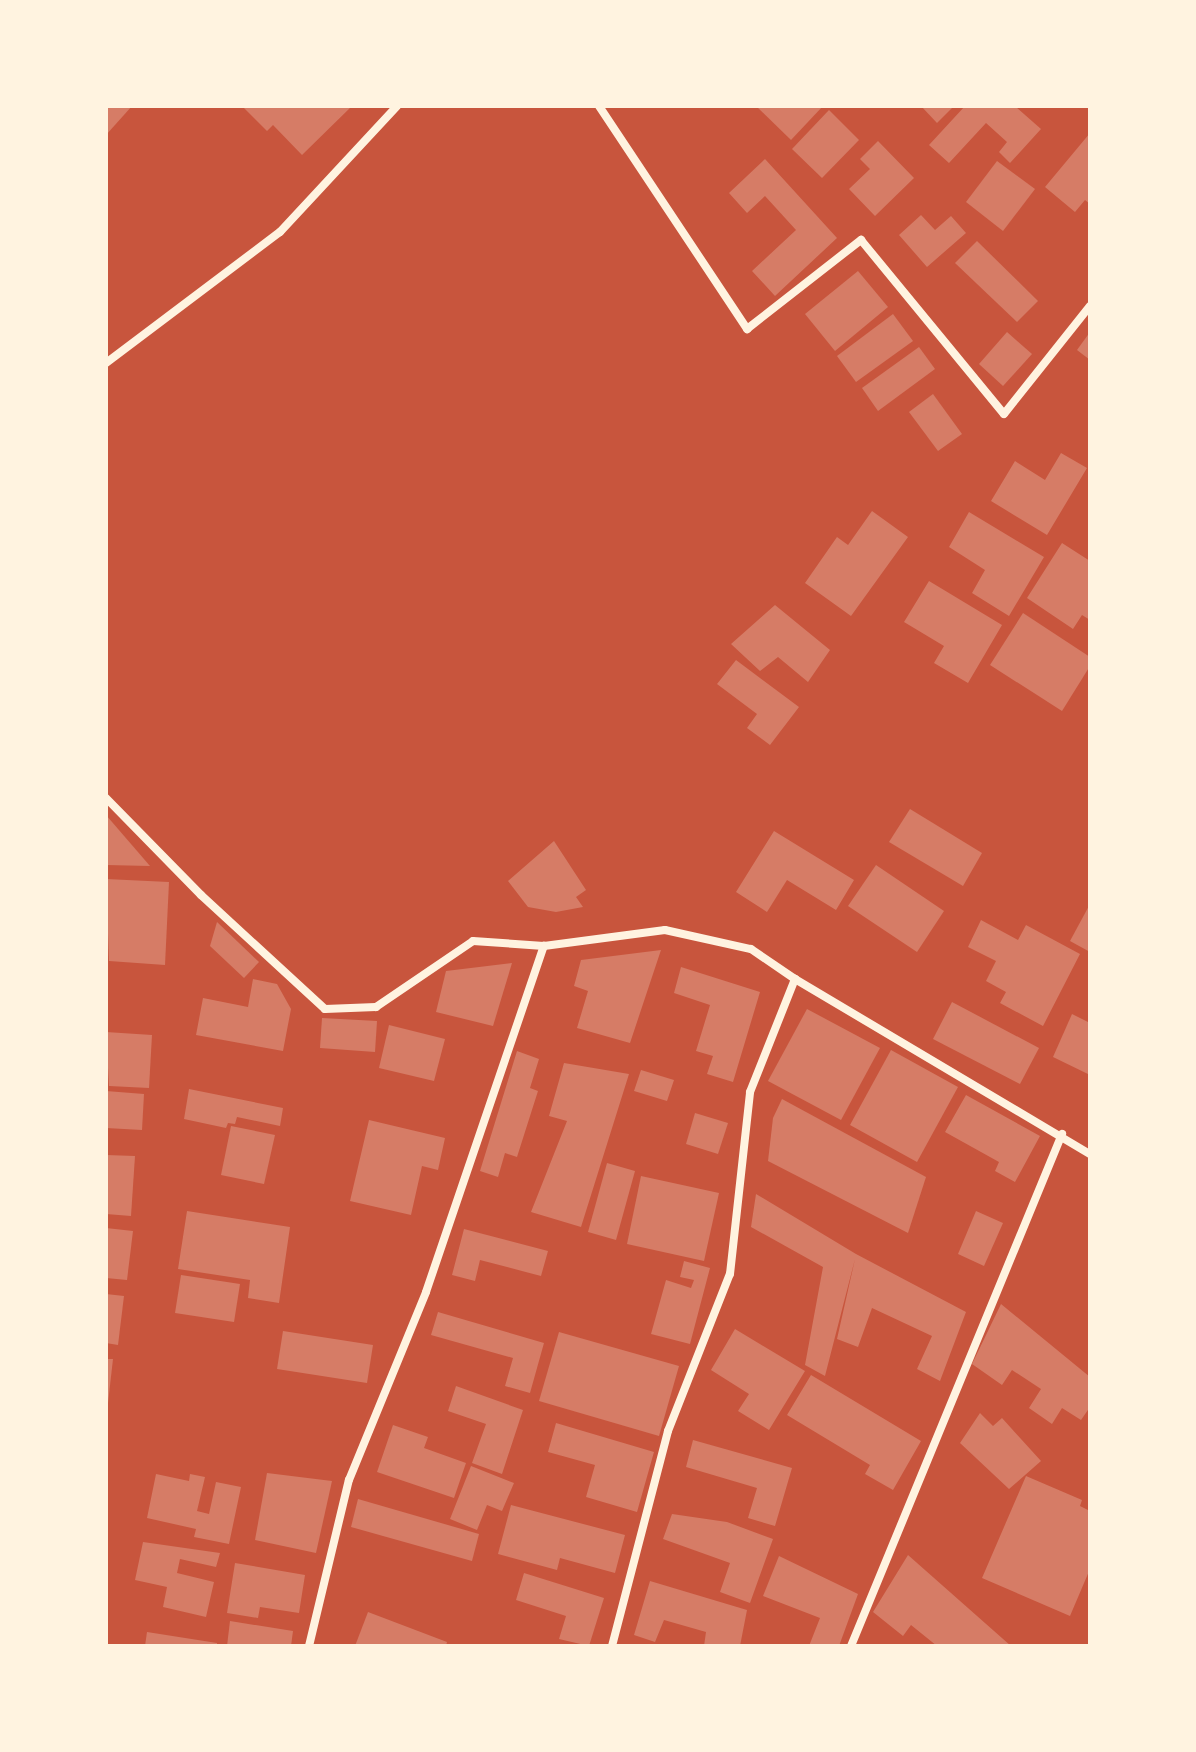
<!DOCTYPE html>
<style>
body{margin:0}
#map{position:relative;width:1196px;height:1752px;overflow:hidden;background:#c8553d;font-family:Helvetica,sans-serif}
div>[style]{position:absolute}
.building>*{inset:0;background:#d67c66}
.minor>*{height:8px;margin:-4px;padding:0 4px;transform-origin:4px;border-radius:4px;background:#fff3e0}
span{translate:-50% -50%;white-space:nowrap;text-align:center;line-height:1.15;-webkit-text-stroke:8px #fff3e0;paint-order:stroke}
.frame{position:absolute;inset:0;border:108px solid #fff3e0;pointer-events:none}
</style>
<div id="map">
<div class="building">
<i style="clip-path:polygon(106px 106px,132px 106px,106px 135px)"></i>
<i style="clip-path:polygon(242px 106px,352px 106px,302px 155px,273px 125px,267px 131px)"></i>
<i style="clip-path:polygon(756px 106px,823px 106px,791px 140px)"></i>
<i style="clip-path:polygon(921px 106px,954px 106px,937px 123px)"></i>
<i style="clip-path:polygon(965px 106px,1015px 106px,1041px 129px,1010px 163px,999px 152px,1007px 142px,986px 123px,949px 163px,929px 145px)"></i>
<i style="clip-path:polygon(829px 110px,859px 140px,822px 178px,792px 149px)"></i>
<i style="clip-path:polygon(1090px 133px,1090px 204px,1085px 200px,1075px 212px,1045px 187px)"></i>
<i style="clip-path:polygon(878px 141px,914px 178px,875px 216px,849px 189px,870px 169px,860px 159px)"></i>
<i style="clip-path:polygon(765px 159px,837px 238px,775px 296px,752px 271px,796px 230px,765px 196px,747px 213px,729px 193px)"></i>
<i style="clip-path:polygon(997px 161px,1035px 189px,1003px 231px,966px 202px)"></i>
<i style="clip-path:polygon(921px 215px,935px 230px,951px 216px,966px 233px,927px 267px,899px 235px)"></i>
<i style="clip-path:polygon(977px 241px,1038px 301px,1017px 322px,955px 263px)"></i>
<i style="clip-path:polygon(858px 271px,888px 307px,835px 351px,805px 314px)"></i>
<i style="clip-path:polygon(893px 314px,913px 341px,856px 382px,837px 356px)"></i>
<i style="clip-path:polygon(1007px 332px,1032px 354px,1003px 386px,979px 364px)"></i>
<i style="clip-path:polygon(1090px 332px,1090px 360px,1077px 350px)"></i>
<i style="clip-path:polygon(919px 347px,935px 369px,878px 411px,862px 388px)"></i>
<i style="clip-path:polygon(933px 394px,962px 434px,938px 451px,909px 412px)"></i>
<i style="clip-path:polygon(1061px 453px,1087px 468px,1047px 535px,991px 501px,1015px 461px,1045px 480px)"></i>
<i style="clip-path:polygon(872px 511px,908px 537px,851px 616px,805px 583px,837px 537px,848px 545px)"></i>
<i style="clip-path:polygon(969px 512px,1044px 557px,1009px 616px,972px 593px,985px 570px,949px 547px)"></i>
<i style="clip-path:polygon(1062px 543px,1090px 561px,1090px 620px,1082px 615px,1073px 629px,1027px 598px)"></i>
<i style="clip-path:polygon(929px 581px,1002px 625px,968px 683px,934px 663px,944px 646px,904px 622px)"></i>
<i style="clip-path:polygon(775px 605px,830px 650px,808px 682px,778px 657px,760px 671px,731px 644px)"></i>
<i style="clip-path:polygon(1023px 613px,1090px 657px,1090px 666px,1062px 711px,990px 665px)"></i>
<i style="clip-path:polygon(736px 660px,799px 707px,770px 745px,747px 728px,757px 714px,717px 684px)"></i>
<i style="clip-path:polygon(910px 809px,982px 853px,963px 886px,889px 842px)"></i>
<i style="clip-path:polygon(106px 815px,150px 866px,106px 865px)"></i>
<i style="clip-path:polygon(774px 831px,854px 880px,836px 910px,787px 880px,767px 912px,736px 892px)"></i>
<i style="clip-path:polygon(554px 841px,586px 890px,576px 897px,583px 907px,556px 912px,528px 907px,508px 881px)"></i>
<i style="clip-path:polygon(876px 865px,944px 911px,917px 952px,848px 906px)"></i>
<i style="clip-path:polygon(106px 879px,169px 882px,165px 965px,109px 961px)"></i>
<i style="clip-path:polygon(1090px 904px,1090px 952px,1070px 941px)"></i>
<i style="clip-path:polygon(981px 920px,1018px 940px,1026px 925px,1080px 954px,1043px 1026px,1000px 1003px,1006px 992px,986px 981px,996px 961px,968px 947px)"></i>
<i style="clip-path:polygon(217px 922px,259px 962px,244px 978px,210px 946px)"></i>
<i style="clip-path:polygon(661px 950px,630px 1043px,577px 1028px,588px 991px,574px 986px,581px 960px)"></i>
<i style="clip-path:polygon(512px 963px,493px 1026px,436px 1012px,446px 971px)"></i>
<i style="clip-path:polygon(681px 967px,760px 992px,733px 1082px,707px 1074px,713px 1056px,696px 1051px,710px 1005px,674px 993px)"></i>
<i style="clip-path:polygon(253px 979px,277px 984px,291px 1009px,283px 1051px,196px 1035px,203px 998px,248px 1007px)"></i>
<i style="clip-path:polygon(952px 1002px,1039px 1048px,1020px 1084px,933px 1039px)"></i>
<i style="clip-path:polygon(807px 1009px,880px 1048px,841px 1120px,768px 1081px)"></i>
<i style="clip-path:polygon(1072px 1014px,1090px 1023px,1090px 1075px,1053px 1057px)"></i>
<i style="clip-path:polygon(322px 1018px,377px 1021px,375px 1052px,320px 1048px)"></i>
<i style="clip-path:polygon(389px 1025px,445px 1039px,434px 1081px,379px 1068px)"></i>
<i style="clip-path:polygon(106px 1032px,152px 1035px,149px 1088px,109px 1086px)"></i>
<i style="clip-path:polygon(891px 1050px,958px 1087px,917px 1162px,850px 1125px)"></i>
<i style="clip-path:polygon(517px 1051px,539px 1059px,530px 1088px,538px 1091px,517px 1157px,505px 1153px,498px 1177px,480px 1171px)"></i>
<i style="clip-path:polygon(564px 1063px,629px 1074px,581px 1227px,531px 1212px,567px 1121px,549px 1116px)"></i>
<i style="clip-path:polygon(641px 1070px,674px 1080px,667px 1101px,634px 1091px)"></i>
<i style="clip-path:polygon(189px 1089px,283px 1108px,280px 1126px,237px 1117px,235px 1124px,228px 1123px,226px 1128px,184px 1119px)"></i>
<i style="clip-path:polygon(106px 1091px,144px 1094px,142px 1130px,106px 1128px)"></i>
<i style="clip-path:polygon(966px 1095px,1040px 1136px,1015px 1182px,995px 1171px,999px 1162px,945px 1132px)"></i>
<i style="clip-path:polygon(782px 1099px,926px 1177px,908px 1233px,768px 1161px,773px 1118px)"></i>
<i style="clip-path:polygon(695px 1113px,728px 1123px,718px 1154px,686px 1144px)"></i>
<i style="clip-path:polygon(369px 1120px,445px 1138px,438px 1170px,422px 1166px,411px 1215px,350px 1201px)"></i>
<i style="clip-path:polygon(231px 1126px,275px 1135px,264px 1184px,221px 1175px)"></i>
<i style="clip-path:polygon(106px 1155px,135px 1156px,131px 1216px,106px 1214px)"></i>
<i style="clip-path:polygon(607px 1163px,635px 1171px,616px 1240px,588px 1232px)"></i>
<i style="clip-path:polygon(641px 1176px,719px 1193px,704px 1261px,627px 1244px)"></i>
<i style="clip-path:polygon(756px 1194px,856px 1254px,966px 1312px,940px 1381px,917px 1369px,932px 1336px,872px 1308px,858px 1347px,837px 1339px,855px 1259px,825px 1376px,805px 1365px,823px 1267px,751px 1227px)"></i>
<i style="clip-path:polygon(187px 1211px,290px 1227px,279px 1303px,248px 1298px,250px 1280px,178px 1269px)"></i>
<i style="clip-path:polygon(976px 1211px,1003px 1223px,984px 1266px,958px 1254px)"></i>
<i style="clip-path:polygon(106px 1228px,133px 1231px,127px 1280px,106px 1278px)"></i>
<i style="clip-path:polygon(464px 1229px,548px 1251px,541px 1276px,480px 1260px,475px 1281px,452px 1275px)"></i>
<i style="clip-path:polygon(684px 1261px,710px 1268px,690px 1344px,651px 1334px,666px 1280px,691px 1288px,694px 1280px,680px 1277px)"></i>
<i style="clip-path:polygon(181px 1275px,240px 1284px,234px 1322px,175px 1313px)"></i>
<i style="clip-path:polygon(106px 1294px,124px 1296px,118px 1345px,106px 1343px)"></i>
<i style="clip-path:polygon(1001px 1304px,1090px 1377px,1090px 1407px,1081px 1420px,1062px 1408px,1052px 1424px,1029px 1408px,1041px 1389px,1012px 1370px,1002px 1385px,972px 1364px)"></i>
<i style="clip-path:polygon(438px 1312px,544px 1343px,530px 1393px,505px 1386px,513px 1358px,431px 1335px)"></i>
<i style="clip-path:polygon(735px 1329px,805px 1371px,769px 1430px,738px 1411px,749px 1394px,711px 1370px)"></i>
<i style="clip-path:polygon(283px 1331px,373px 1345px,367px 1383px,277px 1369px)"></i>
<i style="clip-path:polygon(559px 1332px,679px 1366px,659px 1436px,539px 1401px)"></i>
<i style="clip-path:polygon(106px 1359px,113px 1359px,108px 1403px,106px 1403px)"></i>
<i style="clip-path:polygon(811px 1375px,921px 1441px,893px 1490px,865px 1474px,870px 1465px,787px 1415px)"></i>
<i style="clip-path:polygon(456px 1386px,523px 1410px,502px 1474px,472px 1463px,486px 1424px,448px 1411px)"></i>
<i style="clip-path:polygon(980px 1413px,993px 1426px,1002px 1418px,1041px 1461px,1009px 1489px,960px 1443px)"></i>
<i style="clip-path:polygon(556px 1423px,654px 1452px,637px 1512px,586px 1497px,595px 1465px,548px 1452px)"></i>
<i style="clip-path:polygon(393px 1425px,428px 1437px,424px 1448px,466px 1463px,454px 1498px,377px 1472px)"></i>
<i style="clip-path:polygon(693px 1440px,792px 1468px,775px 1526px,748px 1518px,757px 1488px,686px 1467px)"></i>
<i style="clip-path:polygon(471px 1466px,514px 1483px,502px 1511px,487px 1505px,477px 1530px,450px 1519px)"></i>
<i style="clip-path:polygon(267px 1473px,332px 1481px,316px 1553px,255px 1540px)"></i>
<i style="clip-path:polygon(156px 1474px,189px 1481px,190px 1474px,205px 1477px,197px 1511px,209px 1514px,216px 1482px,241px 1487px,229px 1544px,194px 1537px,196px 1529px,147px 1518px)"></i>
<i style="clip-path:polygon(1026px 1476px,1082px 1500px,1080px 1506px,1090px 1511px,1090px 1569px,1070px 1616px,982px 1578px)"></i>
<i style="clip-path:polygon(358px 1499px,479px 1534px,472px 1561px,351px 1527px)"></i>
<i style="clip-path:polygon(511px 1505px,625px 1535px,615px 1573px,560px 1558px,557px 1570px,498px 1554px)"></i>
<i style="clip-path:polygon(672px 1514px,727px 1522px,773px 1539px,750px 1603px,720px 1592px,730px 1563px,663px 1539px)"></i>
<i style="clip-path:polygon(143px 1542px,220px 1553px,216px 1567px,180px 1559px,177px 1573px,214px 1582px,206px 1617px,163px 1607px,167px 1587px,135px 1580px)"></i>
<i style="clip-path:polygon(908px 1555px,1011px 1646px,937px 1646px,911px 1625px,903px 1636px,873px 1612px)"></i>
<i style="clip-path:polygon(779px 1556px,858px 1594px,839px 1646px,809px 1646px,820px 1618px,763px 1596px)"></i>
<i style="clip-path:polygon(235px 1563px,305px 1575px,299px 1613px,260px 1607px,258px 1618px,227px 1613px)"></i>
<i style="clip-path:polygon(524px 1573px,604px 1598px,589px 1646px,559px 1639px,566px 1616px,516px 1600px)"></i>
<i style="clip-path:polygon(650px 1581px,747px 1610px,740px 1646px,704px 1646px,706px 1632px,664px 1620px,655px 1642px,634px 1635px)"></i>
<i style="clip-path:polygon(368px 1612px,447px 1642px,446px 1646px,355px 1646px)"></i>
<i style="clip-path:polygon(230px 1621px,293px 1631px,291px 1646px,227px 1646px)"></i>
<i style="clip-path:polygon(147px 1632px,217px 1643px,217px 1646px,145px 1646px)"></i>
</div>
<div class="minor">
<i style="left:599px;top:106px;width:268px;rotate:56.4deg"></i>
<i style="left:747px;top:329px;width:145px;rotate:-38deg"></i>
<i style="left:861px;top:240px;width:225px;rotate:50.6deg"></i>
<i style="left:1004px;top:414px;width:138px;rotate:-51.5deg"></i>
<i style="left:106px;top:363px;width:218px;rotate:-37deg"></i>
<i style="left:280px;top:232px;width:172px;rotate:-47.1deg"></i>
<i style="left:106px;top:798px;width:136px;rotate:45.6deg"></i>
<i style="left:201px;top:895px;width:168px;rotate:42.6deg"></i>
<i style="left:325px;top:1009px;width:51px;rotate:-2.2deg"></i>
<i style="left:376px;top:1007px;width:117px;rotate:-34.2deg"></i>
<i style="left:473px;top:941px;width:71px;rotate:4deg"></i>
<i style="left:544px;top:946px;width:122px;rotate:-7.5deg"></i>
<i style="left:665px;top:930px;width:88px;rotate:12.5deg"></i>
<i style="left:751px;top:949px;width:53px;rotate:34.3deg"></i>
<i style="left:795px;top:979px;width:343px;rotate:30.7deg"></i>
<i style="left:309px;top:1646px;width:171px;rotate:-76.5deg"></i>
<i style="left:349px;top:1480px;width:203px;rotate:-67.7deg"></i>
<i style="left:426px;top:1292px;width:366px;rotate:-71.2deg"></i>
<i style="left:612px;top:1646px;width:222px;rotate:-75.4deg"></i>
<i style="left:668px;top:1431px;width:169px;rotate:-68.5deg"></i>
<i style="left:730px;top:1274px;width:183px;rotate:-83.7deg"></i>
<i style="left:750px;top:1092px;width:122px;rotate:-68.3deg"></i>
<i style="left:851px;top:1646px;width:554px;rotate:-67.6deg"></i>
</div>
<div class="frame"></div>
</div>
